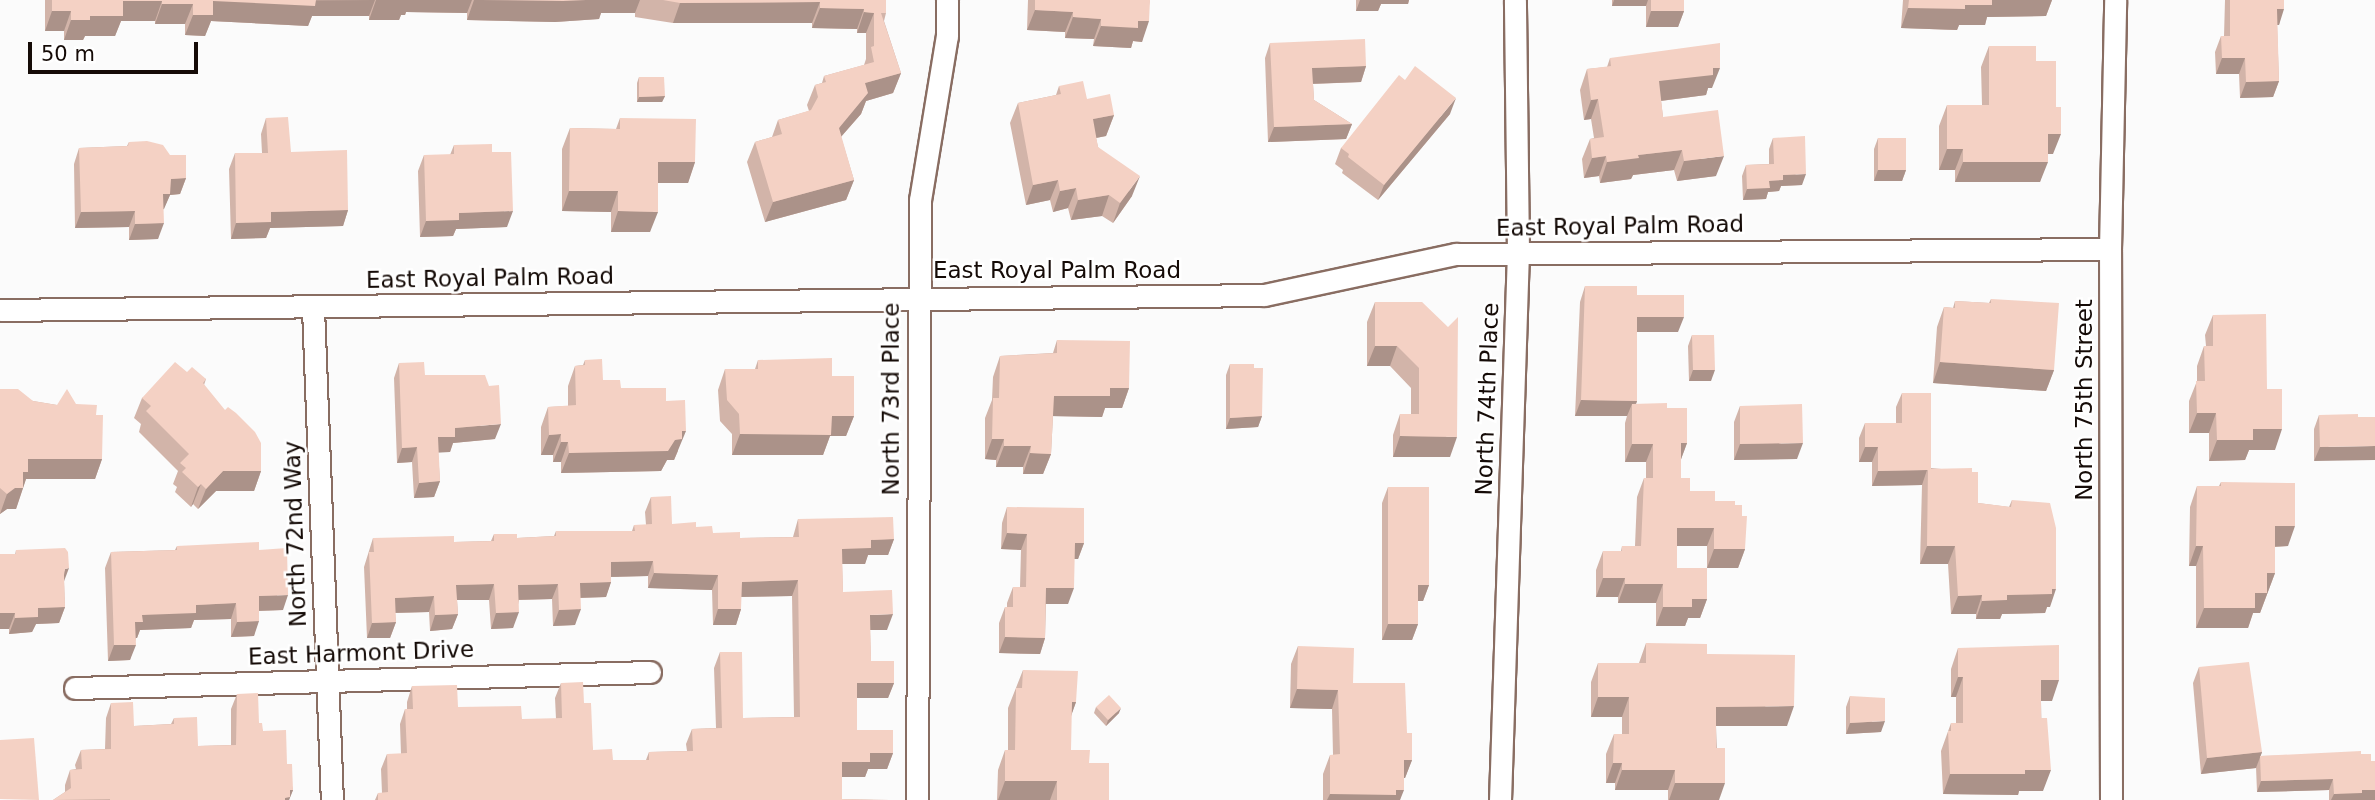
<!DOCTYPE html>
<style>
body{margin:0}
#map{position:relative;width:2375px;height:800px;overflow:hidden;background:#fbfbfb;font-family:"DejaVu Sans",sans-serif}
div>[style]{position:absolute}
.roads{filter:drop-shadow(2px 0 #896d62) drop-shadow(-2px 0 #896d62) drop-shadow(0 2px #896d62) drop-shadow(0 -2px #896d62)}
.street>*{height:21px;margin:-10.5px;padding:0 10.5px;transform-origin:10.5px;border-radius:10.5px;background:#fff}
.wall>*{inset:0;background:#d2b4a9}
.shaded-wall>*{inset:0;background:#ab9289}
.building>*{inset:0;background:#f4d1c4}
span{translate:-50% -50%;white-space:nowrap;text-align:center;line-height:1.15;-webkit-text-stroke:5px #fff;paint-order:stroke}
.street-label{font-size:23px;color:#150b07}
.scale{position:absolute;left:28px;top:42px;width:170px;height:32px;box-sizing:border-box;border:4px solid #150b07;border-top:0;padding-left:9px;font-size:21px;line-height:24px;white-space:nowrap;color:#150b07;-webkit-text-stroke:5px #fff;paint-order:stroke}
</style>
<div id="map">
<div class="roads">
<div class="street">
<i style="left:313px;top:308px;width:492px;rotate:87.8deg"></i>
<i style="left:0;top:310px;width:1264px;rotate:-0.68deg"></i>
<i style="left:1264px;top:295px;width:196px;rotate:-12.1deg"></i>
<i style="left:1456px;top:254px;width:654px;rotate:-0.44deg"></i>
<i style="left:75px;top:688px;width:575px;rotate:-1.59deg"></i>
<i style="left:917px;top:800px;width:600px;rotate:-89.71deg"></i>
<i style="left:920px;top:200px;width:166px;rotate:-80.7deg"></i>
<i style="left:947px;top:36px;width:36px;rotate:-90deg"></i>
<i style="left:1500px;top:800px;width:548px;rotate:-88.12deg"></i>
<i style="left:1518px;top:252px;width:252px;rotate:-90.7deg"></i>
<i style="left:2111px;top:800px;width:551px;rotate:-90.1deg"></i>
<i style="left:2110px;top:249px;width:249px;rotate:-88.8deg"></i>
</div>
</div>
<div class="wall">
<i style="clip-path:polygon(45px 0,886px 0,886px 13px,884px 21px,901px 73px,893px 93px,866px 101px,861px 114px,841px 137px,854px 180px,846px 200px,765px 222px,747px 162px,755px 142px,772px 137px,778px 120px,809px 111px,807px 105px,815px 85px,822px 83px,824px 76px,864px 65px,866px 59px,866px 33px,857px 33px,857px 29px,812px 28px,812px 23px,673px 23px,635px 17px,635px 13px,601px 13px,599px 19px,555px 22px,467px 20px,467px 13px,406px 12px,405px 15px,401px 15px,399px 20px,369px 20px,369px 16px,312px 16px,308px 26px,211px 21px,205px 36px,185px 35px,185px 24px,155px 24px,155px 21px,121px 21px,115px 36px,85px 36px,83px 40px,64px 40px,64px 31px,45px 31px)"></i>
<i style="clip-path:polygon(1028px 0,1150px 0,1142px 42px,1133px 41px,1131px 48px,1093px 46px,1094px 39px,1065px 38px,1065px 32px,1027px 30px)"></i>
<i style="clip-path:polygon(1356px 0,1409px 0,1408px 4px,1381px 4px,1378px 11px,1356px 11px)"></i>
<i style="clip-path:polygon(1612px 0,1684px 0,1684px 11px,1678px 27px,1646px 27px,1646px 6px,1612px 6px)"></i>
<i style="clip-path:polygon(1903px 0,2052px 0,2046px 16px,1987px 17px,1985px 25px,1959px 25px,1957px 30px,1901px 28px)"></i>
<i style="clip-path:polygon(2225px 0,2284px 0,2279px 25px,2277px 25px,2279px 81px,2273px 97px,2240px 98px,2239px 74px,2216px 74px,2215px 52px,2221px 36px,2224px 36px)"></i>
<i style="clip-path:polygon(1270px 43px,1366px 66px,1361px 82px,1313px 84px,1314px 100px,1352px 124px,1346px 139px,1268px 142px,1265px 58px)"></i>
<i style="clip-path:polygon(1989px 46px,2036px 61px,2053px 154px,2048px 154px,2040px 182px,1955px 182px,1955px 170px,1939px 170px,1939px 126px,1947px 105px,1982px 105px,1981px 67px)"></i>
<i style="clip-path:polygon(1610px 58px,1712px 88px,1708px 88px,1706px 95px,1661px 101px,1663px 117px,1716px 176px,1677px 181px,1674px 170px,1633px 175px,1631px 179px,1600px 183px,1599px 176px,1584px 178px,1582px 159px,1590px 139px,1594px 138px,1591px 119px,1584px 120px,1580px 90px,1587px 69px,1607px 67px)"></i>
<i style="clip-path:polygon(639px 77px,665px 96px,662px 102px,637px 102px,637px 83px)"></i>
<i style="clip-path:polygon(1059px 86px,1087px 99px,1114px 115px,1106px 136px,1096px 138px,1098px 147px,1132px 196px,1113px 223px,1102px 216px,1071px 220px,1068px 208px,1053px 212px,1050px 200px,1026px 205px,1010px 123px,1018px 103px,1056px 95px)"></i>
<i style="clip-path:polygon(1450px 114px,1378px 200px,1342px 173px,1343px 170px,1335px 164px,1341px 148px)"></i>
<i style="clip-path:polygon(266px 118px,291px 152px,348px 210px,343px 226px,270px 228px,266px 238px,231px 239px,229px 169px,235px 153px,262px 153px,261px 134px)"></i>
<i style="clip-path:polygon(620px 118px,695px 162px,688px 183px,658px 183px,650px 232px,611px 232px,611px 212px,562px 211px,562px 149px,570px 128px,616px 129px)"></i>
<i style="clip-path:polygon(1773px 138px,1802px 185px,1781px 186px,1779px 191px,1768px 192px,1766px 199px,1743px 200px,1742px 176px,1746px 165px,1769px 164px,1769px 149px)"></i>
<i style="clip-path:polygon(1878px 138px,1906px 170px,1902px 181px,1874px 181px,1874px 149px)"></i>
<i style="clip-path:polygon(129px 142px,186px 178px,180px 194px,170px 195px,163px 210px,158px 239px,129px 240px,129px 227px,75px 228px,74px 164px,79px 148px,127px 146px)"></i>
<i style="clip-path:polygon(454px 145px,492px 152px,507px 227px,456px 229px,453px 236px,420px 237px,418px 171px,424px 155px,450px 155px)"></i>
<i style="clip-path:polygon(1585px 286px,1637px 295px,1678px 332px,1637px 332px,1637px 401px,1636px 404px,1667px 408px,1687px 443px,1681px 459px,1681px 478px,1690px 491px,1715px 501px,1735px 505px,1742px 516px,1745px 549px,1738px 568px,1707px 568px,1707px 546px,1677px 546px,1677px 568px,1707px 599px,1700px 618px,1688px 618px,1685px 626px,1656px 626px,1656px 603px,1618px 603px,1618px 597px,1596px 597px,1596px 570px,1603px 551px,1621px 551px,1622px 546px,1635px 546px,1637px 497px,1644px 478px,1646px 478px,1646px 462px,1625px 462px,1625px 423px,1627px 416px,1575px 416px,1580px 302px)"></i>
<i style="clip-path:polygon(1991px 299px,2054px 370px,2046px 391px,1933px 383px,1937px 327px,1944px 307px,1953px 308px,1955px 301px,1989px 303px)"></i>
<i style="clip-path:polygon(1375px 302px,1422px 302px,1450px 457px,1393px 457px,1393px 435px,1400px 414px,1411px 414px,1411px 388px,1390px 366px,1367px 366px,1367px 322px)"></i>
<i style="clip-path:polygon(2213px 315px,2267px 389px,2275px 450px,2249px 450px,2245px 460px,2209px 461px,2209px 433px,2189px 433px,2189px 401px,2197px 381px,2197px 366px,2204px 346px,2206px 346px,2205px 335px)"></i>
<i style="clip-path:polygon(1692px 335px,1711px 381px,1689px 381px,1688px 346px)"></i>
<i style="clip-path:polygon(1057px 340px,1129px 388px,1122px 408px,1105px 408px,1102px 417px,1053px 416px,1051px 454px,1043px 474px,1023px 474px,1023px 467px,996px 467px,996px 460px,985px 459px,985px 418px,992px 400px,993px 377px,1000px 356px,1053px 353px)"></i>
<i style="clip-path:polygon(585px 360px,603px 380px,621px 388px,666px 401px,678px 451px,674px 460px,667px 460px,661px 471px,561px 473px,561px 462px,553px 462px,553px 455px,541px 455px,541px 427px,548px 407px,568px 406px,568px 386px,575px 366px,583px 365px)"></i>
<i style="clip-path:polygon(758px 360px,832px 376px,854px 416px,846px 436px,830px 436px,823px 455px,732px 455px,732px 434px,720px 421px,718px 390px,725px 369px,755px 369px)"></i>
<i style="clip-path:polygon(399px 363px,425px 375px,495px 439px,453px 443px,450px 452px,438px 452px,440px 481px,434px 497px,414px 498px,412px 462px,397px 463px,394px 378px)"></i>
<i style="clip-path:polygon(1230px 364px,1254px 368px,1262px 416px,1258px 427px,1226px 429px,1226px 375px)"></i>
<i style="clip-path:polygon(187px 372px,206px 379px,204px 385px,261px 471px,254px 491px,216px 491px,198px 509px,193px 504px,191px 507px,175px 492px,177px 487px,173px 484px,178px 471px,139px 432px,141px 424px,134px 418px,142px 398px)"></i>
<i style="clip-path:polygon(0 389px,33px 401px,57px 405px,76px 404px,96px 415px,102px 459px,95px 479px,26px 479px,16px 509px,7px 509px,0 514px)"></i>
<i style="clip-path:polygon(1902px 393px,1931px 468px,1972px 472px,1978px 503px,2009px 507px,2012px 500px,2050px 607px,2047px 607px,2045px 613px,2002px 614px,2000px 619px,1976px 619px,1976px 614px,1951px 614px,1948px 564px,1920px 564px,1922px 485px,1872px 486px,1872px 462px,1859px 462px,1859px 438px,1865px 423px,1896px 423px,1896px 407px)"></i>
<i style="clip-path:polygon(1740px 406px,1797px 459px,1734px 460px,1734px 422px)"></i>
<i style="clip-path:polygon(2319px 415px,2358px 417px,2314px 461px,2314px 429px)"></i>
<i style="clip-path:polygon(2221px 482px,2288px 546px,2275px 547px,2275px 573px,2260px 613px,2253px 613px,2248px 628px,2196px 628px,2196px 566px,2189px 566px,2190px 507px,2197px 486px,2219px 486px)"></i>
<i style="clip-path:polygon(1388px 487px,1429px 585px,1423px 601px,1418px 601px,1418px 624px,1412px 640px,1382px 640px,1382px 503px)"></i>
<i style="clip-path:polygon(651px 497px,672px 524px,696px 527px,713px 533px,740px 538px,793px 537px,798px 519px,894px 539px,888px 555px,868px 555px,865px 564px,842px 564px,843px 592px,887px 630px,870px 630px,871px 661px,894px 683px,888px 698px,857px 698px,857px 730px,893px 753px,887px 769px,868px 769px,865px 777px,842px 777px,842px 799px,890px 800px,375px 800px,378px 793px,382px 793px,381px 769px,387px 754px,401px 754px,400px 724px,405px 709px,407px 709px,407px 702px,412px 686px,458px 707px,522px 719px,556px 719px,555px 698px,561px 683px,584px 703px,593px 750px,613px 760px,646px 760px,649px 752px,687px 751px,686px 744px,692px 729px,716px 728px,714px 668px,720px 652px,743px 718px,794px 717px,792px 596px,741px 597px,741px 609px,736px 625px,713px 625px,712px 590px,648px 588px,648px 576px,611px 577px,611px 582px,606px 597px,580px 598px,575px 625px,553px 626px,552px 599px,519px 600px,513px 628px,491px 629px,489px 600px,457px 600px,458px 614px,452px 629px,430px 631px,429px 612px,395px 613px,396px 622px,390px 638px,367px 638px,364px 567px,373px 538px,454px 542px,491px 541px,494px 534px,517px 538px,554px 536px,556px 531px,632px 531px,634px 525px,646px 525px,645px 512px)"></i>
<i style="clip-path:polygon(1007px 507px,1084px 543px,1078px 559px,1074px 559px,1068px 604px,1046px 604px,1045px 638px,1040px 654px,999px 653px,999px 623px,1005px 607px,1007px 607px,1007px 603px,1013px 587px,1020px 587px,1021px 550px,1001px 549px,1002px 523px)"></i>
<i style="clip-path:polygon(177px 546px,259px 550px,283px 610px,259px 611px,254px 636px,231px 637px,231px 619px,194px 620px,191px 628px,140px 630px,137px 638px,136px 638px,130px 660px,108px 661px,105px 568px,111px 552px,175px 550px)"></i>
<i style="clip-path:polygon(16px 550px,64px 582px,65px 607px,59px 623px,36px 624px,32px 632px,9px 634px,9px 629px,0 629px)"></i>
<i style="clip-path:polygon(1646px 643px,1707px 654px,1787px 726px,1716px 726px,1719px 800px,1668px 800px,1668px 790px,1615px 790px,1615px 783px,1606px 783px,1606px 754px,1614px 734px,1622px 734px,1622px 717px,1591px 717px,1591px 682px,1598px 663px,1639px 663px)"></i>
<i style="clip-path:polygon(1298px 646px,1353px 683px,1407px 733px,1412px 760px,1405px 778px,1404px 778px,1400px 800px,1323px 800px,1323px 774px,1330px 755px,1333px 755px,1332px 709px,1290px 708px,1291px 664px)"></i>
<i style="clip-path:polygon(1958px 648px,2052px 701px,2041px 701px,2043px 791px,2019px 791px,2018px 795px,1943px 794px,1941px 751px,1951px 723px,1956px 723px,1956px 697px,1951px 697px,1951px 669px)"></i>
<i style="clip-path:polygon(2199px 667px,2262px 752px,2256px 768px,2201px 774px,2193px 683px)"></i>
<i style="clip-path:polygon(1023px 670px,1076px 702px,1071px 715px,1071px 750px,1089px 763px,1109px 800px,997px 800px,998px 770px,1005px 750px,1008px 750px,1008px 708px)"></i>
<i style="clip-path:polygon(237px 694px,259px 723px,263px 731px,287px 764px,293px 790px,289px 800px,53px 800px,65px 792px,65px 785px,70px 770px,76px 769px,75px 765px,81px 750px,105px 749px,106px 718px,111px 703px,134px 726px,171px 724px,174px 718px,198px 746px,231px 745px,231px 709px)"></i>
<i style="clip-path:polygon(1850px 696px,1881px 732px,1846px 734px,1846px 707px)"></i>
<i style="clip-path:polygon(1096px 707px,1119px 713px,1106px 726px,1094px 713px)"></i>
<i style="clip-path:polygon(2361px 754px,2375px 800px,2329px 800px,2329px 790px,2257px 792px,2256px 767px,2260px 756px)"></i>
</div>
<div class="shaded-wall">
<i style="clip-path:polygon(375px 0,369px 16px,312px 16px,308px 26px,211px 21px,205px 36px,185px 35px,193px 15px,213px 1px)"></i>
<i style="clip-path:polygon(376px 0,472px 0,467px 13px,406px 12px,405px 15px,401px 15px,399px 20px,369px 20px)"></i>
<i style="clip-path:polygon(474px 0,640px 0,635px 13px,601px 13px,599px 19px,555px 22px,467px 20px)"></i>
<i style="clip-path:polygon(1360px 0,1409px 0,1408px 4px,1381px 4px,1378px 11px,1356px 11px)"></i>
<i style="clip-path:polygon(1614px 0,1648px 0,1646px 6px,1612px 6px)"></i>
<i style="clip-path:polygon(1991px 0,2052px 0,2046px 16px,1987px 17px,1985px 25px,1959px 25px,1957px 30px,1901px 28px,1908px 8px,1965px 5px)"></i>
<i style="clip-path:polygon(123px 1px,162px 1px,155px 21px,121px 21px,115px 36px,85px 36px,83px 40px,64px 40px,71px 20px,90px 16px)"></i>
<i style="clip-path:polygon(820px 2px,812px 23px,673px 23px,680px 3px)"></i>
<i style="clip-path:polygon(162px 4px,193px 4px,185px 24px,155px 24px)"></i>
<i style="clip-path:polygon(820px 8px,864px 9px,857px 29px,812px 28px)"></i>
<i style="clip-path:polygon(2277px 9px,2284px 9px,2279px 25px,2271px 25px)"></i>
<i style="clip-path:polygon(1035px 10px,1073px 12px,1065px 32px,1027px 30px)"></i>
<i style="clip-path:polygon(52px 11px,71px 11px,64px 31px,45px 31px)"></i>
<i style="clip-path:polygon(1651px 11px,1684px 11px,1678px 27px,1646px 27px)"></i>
<i style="clip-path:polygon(864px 12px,874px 13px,866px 33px,857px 33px)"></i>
<i style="clip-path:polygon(1073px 17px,1101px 19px,1094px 39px,1065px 38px)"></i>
<i style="clip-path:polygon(1138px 21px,1149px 21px,1142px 42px,1133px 41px,1131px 48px,1093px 46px,1101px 26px)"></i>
<i style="clip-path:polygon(2222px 58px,2245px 58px,2239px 74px,2216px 74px)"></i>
<i style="clip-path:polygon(1366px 66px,1361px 82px,1306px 84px,1312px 68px)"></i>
<i style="clip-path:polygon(1713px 68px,1720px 68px,1712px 88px,1708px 88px,1706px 95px,1652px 102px,1659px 81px)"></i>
<i style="clip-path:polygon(901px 73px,893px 93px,866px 101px,861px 114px,831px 148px,839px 128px,865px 83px)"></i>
<i style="clip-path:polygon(2279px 81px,2273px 97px,2240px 98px,2246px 82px)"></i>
<i style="clip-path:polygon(665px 96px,662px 102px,637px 102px,639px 97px)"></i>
<i style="clip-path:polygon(1456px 98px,1450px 114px,1378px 200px,1384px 185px)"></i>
<i style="clip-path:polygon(1598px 99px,1591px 119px,1584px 120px,1591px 100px)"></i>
<i style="clip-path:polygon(1114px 115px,1106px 136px,1085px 140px,1093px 119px)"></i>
<i style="clip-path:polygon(1352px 124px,1346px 139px,1268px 142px,1274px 127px)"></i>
<i style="clip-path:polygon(2048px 134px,2061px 134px,2053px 154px,2040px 154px)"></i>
<i style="clip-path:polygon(1947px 149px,1963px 149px,1955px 170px,1939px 170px)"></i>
<i style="clip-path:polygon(1682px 150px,1674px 170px,1633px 175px,1631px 179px,1600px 183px,1607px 162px,1638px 155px)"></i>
<i style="clip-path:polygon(1606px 156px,1599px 176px,1584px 178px,1592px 158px)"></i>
<i style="clip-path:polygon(1724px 156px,1716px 176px,1677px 181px,1684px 161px)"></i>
<i style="clip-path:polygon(658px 162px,695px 162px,688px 183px,651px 183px)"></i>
<i style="clip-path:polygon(1963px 162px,2048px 162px,2040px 182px,1955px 182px)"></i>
<i style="clip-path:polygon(1878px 170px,1906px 170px,1902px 181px,1874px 181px)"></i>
<i style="clip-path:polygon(1806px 174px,1802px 185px,1781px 186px,1779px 191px,1768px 192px,1766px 199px,1743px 200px,1747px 189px,1783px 175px)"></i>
<i style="clip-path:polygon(1140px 176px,1132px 196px,1113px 223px,1120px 203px)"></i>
<i style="clip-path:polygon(186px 178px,180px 194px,170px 195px,164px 209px,157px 210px,163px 194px,171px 179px)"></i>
<i style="clip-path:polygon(854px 180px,846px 200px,765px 222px,773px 202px)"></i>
<i style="clip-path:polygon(1058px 180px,1050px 200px,1026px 205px,1033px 185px)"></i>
<i style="clip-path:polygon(1076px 188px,1068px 208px,1053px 212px,1060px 191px)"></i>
<i style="clip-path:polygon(569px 191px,618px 191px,611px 212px,562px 211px)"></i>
<i style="clip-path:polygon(1109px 195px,1102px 216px,1071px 220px,1078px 200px)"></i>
<i style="clip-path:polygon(348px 210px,343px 226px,270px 228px,266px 238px,231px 239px,236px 223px,271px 212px)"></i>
<i style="clip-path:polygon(135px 211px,129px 227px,75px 228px,81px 212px)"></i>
<i style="clip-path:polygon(513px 211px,507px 227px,456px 229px,453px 236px,420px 237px,426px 221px,459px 213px)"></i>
<i style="clip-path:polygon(618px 211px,658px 212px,650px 232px,611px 232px)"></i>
<i style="clip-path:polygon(164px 223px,158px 239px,129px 240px,135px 224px)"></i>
<i style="clip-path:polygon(1637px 317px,1684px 317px,1678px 332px,1631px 332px)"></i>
<i style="clip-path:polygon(1375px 346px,1397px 346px,1390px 366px,1367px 366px)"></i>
<i style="clip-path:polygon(1940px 362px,2054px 370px,2046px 391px,1933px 383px)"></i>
<i style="clip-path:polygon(1693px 370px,1715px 370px,1711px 381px,1689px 381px)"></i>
<i style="clip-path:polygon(1110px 388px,1129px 388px,1122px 408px,1105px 408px,1102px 417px,1047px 416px,1054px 396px)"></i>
<i style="clip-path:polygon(1581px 400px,1637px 401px,1632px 415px,1632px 404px,1627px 416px,1575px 416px)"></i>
<i style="clip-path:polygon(2197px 413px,2216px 413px,2209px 433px,2189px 433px)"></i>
<i style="clip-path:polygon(832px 416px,854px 416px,846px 436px,830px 436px,823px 455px,732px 455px,740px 434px)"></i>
<i style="clip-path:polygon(1262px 416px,1258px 427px,1226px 429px,1230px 418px)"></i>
<i style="clip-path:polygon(501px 424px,495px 439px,453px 443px,450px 452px,432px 453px,438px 437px,455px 428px)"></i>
<i style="clip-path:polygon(2253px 429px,2282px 429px,2275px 450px,2249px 450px,2245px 460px,2209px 461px,2217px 440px)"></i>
<i style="clip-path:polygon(682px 431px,686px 431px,674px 460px,667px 460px,661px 471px,561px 473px,569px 453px,675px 440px)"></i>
<i style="clip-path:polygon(561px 434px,553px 455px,541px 455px,549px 435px)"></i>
<i style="clip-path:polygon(1400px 436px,1457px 437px,1450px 457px,1393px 457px)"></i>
<i style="clip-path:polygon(992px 439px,1004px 439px,996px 460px,985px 459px)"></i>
<i style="clip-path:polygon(561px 442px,568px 442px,561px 462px,553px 462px)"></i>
<i style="clip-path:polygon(1681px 443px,1687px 443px,1680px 462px)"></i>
<i style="clip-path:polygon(1803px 443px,1797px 459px,1734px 460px,1740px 444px)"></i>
<i style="clip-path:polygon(1632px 444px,1653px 444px,1646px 462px,1625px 462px)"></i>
<i style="clip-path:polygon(1004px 446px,1031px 446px,1023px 467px,996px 467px)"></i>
<i style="clip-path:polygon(2375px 446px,2375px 460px,2314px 461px,2320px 447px)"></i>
<i style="clip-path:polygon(417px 447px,412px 462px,397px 463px,402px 448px)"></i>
<i style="clip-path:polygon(1865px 447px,1878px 447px,1872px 462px,1859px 462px)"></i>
<i style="clip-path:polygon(1030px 453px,1051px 454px,1043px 474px,1023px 474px)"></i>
<i style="clip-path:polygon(28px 459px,102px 459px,95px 479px,26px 479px,16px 509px,7px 509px,0 514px,7px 494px)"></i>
<i style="clip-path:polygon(1927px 470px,1922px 485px,1872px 486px,1878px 471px)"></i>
<i style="clip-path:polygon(223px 471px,261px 471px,254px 491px,216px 491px,198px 509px,206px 489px)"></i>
<i style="clip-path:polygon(440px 481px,434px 497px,414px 498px,419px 483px)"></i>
<i style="clip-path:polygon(201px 484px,193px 504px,191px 507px,198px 487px)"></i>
<i style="clip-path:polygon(2275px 526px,2295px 526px,2288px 546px,2267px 547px)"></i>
<i style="clip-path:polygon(1677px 528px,1714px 528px,1707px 546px,1670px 546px)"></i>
<i style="clip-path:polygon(1007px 533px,1027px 534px,1021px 550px,1001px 549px)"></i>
<i style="clip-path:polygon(894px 539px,888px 555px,868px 555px,865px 564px,836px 564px,842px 549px,871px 540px)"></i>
<i style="clip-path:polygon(1075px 543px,1084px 543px,1078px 559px,1069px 559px)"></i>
<i style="clip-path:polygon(1927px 546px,1955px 546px,1948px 564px,1920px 564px)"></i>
<i style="clip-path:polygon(2196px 546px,2203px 546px,2196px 566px,2189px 566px)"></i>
<i style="clip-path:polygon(1714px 549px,1745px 549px,1738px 568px,1707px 568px)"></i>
<i style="clip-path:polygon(653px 561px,648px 576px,605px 577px,611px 562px)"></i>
<i style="clip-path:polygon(69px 568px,63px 584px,59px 585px,65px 569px)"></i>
<i style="clip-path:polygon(654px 573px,718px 575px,712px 590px,648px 588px)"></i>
<i style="clip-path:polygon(2267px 573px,2275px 573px,2260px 613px,2253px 613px,2248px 628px,2196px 628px,2204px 608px,2255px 593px)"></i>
<i style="clip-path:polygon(1603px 578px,1625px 578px,1618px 597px,1596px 597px)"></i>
<i style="clip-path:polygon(798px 580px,792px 596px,736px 597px,742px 582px)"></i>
<i style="clip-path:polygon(611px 582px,606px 597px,574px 598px,580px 583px)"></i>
<i style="clip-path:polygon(494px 584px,489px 600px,451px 600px,456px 585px)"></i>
<i style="clip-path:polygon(558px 584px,552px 599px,512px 600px,518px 585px)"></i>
<i style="clip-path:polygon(1625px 584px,1663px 584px,1656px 603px,1618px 603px)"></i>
<i style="clip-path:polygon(1418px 585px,1429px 585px,1423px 601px,1412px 601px)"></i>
<i style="clip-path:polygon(1046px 588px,1074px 588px,1068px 604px,1040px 604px)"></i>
<i style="clip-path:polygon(2052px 589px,2056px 589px,2050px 607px,2047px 607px,2045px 613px,2002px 614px,2000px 619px,1976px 619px,1982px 601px,2007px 595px)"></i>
<i style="clip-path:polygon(288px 595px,283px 610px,253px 611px,259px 596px)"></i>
<i style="clip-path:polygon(1982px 595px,1976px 614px,1951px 614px,1958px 596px)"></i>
<i style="clip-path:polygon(434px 596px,429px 612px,389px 613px,395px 598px)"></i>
<i style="clip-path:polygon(1692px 599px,1707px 599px,1700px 618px,1688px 618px,1685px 626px,1656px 626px,1663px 607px)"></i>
<i style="clip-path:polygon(236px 603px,231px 619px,194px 620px,191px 628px,140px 630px,137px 638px,130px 638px,135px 622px,142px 615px,196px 605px)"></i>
<i style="clip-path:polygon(65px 607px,59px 623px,36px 624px,32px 632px,9px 634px,15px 618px,38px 608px)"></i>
<i style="clip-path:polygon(581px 609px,575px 625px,553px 626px,559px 610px)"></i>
<i style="clip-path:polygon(718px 609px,741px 609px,736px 625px,713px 625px)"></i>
<i style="clip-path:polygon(519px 612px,513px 628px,491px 629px,496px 613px)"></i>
<i style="clip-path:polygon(0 613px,15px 613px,9px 629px,0 629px)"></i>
<i style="clip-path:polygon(458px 614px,452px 629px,430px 631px,435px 615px)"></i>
<i style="clip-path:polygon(893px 614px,887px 630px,864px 630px,870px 615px)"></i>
<i style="clip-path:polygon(259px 621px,254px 636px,231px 637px,237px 622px)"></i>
<i style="clip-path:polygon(396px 622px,390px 638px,367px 638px,372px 623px)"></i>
<i style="clip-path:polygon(1388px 624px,1418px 624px,1412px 640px,1382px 640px)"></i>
<i style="clip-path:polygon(1005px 637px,1045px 638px,1040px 654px,999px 653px)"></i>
<i style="clip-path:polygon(114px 645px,136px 645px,130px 660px,108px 661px)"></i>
<i style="clip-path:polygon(1958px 677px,1963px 677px,1956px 697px,1951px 697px)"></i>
<i style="clip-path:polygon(2041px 680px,2059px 680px,2052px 701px,2034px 701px)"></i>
<i style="clip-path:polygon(857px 683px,894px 683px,888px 698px,852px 698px)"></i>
<i style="clip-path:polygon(1297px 689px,1338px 690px,1332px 709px,1290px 708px)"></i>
<i style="clip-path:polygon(1598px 697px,1629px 697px,1622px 717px,1591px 717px)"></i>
<i style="clip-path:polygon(1072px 702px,1076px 702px,1069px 722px)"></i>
<i style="clip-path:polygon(1794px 706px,1787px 726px,1709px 726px,1716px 707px)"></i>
<i style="clip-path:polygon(1121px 708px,1119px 713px,1106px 726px,1108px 720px)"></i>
<i style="clip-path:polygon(1885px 721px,1881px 732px,1846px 734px,1850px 723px)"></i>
<i style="clip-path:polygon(2262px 752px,2256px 768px,2201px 774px,2207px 758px)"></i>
<i style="clip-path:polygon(870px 753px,893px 753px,887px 769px,868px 769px,865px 777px,837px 777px,842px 762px)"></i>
<i style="clip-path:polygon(1404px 760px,1412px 760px,1405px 778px,1397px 778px)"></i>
<i style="clip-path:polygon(1613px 763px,1622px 763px,1615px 783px,1606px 783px)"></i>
<i style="clip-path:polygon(1622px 770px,1675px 770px,1668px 790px,1615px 790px)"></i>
<i style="clip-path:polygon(2025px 770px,2051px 770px,2043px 791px,2019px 791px,2018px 795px,1943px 794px,1950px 774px)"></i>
<i style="clip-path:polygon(2333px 779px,2329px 790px,2257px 792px,2261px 781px)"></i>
<i style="clip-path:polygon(1005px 781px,1057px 781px,1050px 800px,998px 800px)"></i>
<i style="clip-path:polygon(1675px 783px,1725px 783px,1719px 800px,1669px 800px)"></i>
<i style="clip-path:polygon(290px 790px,293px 790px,289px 800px,284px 800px)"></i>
<i style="clip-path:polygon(1396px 790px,1404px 790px,1400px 800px,1327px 800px,1330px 794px)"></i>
<i style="clip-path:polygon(2362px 790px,2375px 790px,2375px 800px,2331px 800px,2334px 794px)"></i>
</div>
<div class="building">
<i style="clip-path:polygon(52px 0,316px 0,315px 6px,213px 1px,213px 15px,193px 15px,193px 4px,162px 4px,162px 1px,123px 1px,123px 16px,90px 16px,90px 20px,71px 20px,71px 11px,52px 11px)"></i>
<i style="clip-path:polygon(481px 0,586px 0,563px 1px)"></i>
<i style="clip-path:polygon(663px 0,886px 0,886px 13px,881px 13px,901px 73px,865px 83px,868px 93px,839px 128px,854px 180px,773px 202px,755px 142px,782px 134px,778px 120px,811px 110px,818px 97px,815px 85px,826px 82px,824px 76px,874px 62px,871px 47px,874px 46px,874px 13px,864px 12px,864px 9px,820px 8px,820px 2px,680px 3px)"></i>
<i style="clip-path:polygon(1035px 0,1150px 0,1149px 21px,1138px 21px,1138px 28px,1101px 26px,1101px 19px,1073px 17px,1073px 12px,1035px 10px)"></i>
<i style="clip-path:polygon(1651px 0,1684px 0,1684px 11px,1651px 11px)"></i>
<i style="clip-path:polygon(1909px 0,1992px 0,1992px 5px,1965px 5px,1965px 9px,1908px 8px)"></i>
<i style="clip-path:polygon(2230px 0,2284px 0,2284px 9px,2277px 9px,2279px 81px,2246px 82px,2245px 58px,2222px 58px,2221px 36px,2230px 36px)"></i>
<i style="clip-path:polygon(1365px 39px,1366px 66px,1312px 68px,1314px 100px,1352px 124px,1274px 127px,1270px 43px)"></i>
<i style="clip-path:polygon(1720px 43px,1720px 68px,1713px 68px,1713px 75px,1659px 81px,1663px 117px,1718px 110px,1724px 156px,1684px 161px,1682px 150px,1638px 155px,1639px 158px,1607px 162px,1606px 156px,1592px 158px,1590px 139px,1604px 137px,1598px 99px,1591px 100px,1587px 69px,1611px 66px,1610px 58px)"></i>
<i style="clip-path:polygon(1989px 46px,2036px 46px,2036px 61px,2056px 61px,2056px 107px,2061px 107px,2061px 134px,2048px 134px,2048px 162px,1963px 162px,1963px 149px,1947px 149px,1947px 105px,1989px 105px)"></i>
<i style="clip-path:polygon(1415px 66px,1456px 98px,1384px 185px,1348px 157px,1349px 154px,1341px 148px,1399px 75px,1405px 80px)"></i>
<i style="clip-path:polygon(639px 77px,664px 77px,665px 96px,639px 97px)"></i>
<i style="clip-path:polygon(1083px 81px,1087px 99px,1110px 94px,1114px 115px,1093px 119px,1098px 147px,1140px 176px,1120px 203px,1109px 195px,1078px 200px,1076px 188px,1060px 191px,1058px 180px,1033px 185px,1018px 103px,1061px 94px,1059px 86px)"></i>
<i style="clip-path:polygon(288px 117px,291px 152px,347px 150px,348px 210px,271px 212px,271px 222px,236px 223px,235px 153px,268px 153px,266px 118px)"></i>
<i style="clip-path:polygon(620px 118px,696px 119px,695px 162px,658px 162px,658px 212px,618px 211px,618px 191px,569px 191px,570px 128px,620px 129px)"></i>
<i style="clip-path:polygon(1805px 136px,1806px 174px,1783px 175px,1783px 180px,1769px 181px,1770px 188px,1747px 189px,1746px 165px,1774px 164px,1773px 138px)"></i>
<i style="clip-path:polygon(1878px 138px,1906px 138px,1906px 170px,1878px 170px)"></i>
<i style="clip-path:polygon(147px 141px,163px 145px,170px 155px,186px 155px,186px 178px,171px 179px,170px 194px,163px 194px,164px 223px,135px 224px,135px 211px,81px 212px,79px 148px,128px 146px,129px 142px)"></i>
<i style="clip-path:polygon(492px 144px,492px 152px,511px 152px,513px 211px,459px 213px,459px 220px,426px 221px,424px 155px,454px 154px,454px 145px)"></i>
<i style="clip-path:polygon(1585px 286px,1637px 286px,1637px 295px,1684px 295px,1684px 317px,1637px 317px,1637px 401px,1581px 400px)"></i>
<i style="clip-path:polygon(1991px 299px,2059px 303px,2054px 370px,1940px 362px,1944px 307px,1955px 308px,1955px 301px,1991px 303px)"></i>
<i style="clip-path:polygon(1375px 302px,1422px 302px,1448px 327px,1458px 317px,1457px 437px,1400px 436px,1400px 414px,1419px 414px,1419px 368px,1397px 346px,1375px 346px)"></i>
<i style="clip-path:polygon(2266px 314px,2267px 389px,2282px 389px,2282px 429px,2253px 429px,2253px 440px,2217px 440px,2216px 413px,2197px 413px,2196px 381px,2205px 381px,2204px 346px,2213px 346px,2213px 315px)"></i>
<i style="clip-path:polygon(1692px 335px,1714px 335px,1715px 370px,1693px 370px)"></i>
<i style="clip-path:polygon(1057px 340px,1130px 341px,1129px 388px,1110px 388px,1110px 396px,1054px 396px,1051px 454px,1030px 453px,1031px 446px,1004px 446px,1004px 439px,992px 439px,993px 398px,999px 398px,1000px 356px,1057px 353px)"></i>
<i style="clip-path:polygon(832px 358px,832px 376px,854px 376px,854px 416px,832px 416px,831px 435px,740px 434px,739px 414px,727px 400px,725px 369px,758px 369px,758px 360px)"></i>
<i style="clip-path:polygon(602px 359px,603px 380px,620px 380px,621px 388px,666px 388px,666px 401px,685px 400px,686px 431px,682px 431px,682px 439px,675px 440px,668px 451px,569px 453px,568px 442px,561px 442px,561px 434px,549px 435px,548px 407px,576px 405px,575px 366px,585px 365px,585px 360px)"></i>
<i style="clip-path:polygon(175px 362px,187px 372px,192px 367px,206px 379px,203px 383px,225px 410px,228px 407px,236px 413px,255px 432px,261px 443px,261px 471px,223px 471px,206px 489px,201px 484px,198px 487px,182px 472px,186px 468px,180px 463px,189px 454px,146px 411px,151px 406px,142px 398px)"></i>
<i style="clip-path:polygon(424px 362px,425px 375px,485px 375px,489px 386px,499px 385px,501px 424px,455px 428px,455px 437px,438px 437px,440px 481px,419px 483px,417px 447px,402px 448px,399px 363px)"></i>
<i style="clip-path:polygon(1230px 364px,1254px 364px,1254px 368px,1263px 368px,1262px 416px,1230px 418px)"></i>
<i style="clip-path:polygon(0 389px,18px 389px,33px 401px,57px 405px,67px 389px,76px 404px,97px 405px,96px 415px,103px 415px,102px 459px,28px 459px,28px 472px,23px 472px,23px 488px,15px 488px,7px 494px,0 488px)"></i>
<i style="clip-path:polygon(1902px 393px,1931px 393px,1931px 469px,1928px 469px,1928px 470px,1878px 471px,1878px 447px,1865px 447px,1865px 423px,1902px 423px)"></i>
<i style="clip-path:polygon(1667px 403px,1667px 408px,1687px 408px,1687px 443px,1681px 443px,1681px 478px,1690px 478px,1690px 491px,1715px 491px,1715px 501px,1735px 501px,1735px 505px,1742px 505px,1742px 516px,1747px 516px,1745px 549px,1714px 549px,1714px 528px,1677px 528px,1677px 568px,1707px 568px,1707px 599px,1692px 599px,1692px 607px,1663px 607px,1663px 584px,1625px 584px,1625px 578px,1603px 578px,1603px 551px,1622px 551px,1622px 546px,1641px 546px,1644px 478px,1653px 478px,1653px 444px,1632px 444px,1632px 404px)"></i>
<i style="clip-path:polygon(1802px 404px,1803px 443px,1740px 444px,1740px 406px)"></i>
<i style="clip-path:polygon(2358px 414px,2358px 417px,2375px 417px,2375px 446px,2320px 447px,2319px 415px)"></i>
<i style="clip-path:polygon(1972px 468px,1972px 472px,1978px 472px,1978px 503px,2011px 507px,2012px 500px,2050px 503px,2056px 528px,2056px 589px,2052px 589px,2052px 594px,2007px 595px,2007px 600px,1982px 601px,1982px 595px,1958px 596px,1955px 546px,1927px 546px,1928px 469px)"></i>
<i style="clip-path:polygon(2221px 482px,2295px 483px,2295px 526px,2275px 526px,2275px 573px,2267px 573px,2267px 593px,2255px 593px,2255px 608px,2204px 608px,2203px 546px,2196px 546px,2197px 486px,2221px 486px)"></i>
<i style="clip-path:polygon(1388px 487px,1429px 487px,1429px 585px,1418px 585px,1418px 624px,1388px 624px)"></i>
<i style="clip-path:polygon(671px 496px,672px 524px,696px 522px,696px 527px,712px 526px,713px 533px,740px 532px,740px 538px,799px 537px,798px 519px,893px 517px,894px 539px,871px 540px,871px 548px,842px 549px,843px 592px,892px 590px,893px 614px,870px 615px,871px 661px,894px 661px,894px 683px,857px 683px,857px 730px,893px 730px,893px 753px,870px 753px,870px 762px,842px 762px,842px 799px,890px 800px,378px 800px,378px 793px,388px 792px,387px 754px,407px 753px,405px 709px,413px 709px,412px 686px,457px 685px,458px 707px,521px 706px,522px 719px,562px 718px,561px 683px,583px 682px,584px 703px,591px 703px,593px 750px,612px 749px,613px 760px,649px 760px,649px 752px,693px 751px,692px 729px,722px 728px,720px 652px,742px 652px,743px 718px,800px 717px,798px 580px,742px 582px,741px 609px,718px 609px,718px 575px,654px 573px,653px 561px,611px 562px,611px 582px,580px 583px,581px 609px,559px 610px,558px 584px,518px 585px,519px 612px,496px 613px,494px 584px,456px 585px,458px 614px,435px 615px,434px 596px,395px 598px,396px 622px,372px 623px,369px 552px,374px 552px,373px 538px,454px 536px,454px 542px,494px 541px,494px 534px,517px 534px,517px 538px,556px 536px,556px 531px,635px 531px,634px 525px,652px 524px,651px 497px)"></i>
<i style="clip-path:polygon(1007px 507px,1084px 508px,1084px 543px,1075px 543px,1074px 588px,1046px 588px,1045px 638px,1005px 637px,1005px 607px,1013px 607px,1013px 587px,1026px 587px,1027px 534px,1007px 533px)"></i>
<i style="clip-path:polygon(259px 542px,259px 550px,287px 548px,288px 595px,259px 596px,259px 621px,237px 622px,236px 603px,196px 605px,196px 613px,142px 615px,143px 622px,135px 622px,136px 645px,114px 645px,111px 552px,177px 550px,177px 546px)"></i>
<i style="clip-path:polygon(65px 548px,68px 552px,69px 568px,65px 569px,64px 575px,65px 607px,38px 608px,38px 617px,15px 618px,15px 613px,0 613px,0 554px,16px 554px,16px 550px)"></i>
<i style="clip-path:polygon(1646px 643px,1707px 644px,1707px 654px,1795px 655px,1794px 706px,1716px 707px,1716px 748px,1725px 748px,1725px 783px,1675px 783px,1675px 770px,1622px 770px,1622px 763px,1613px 763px,1614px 734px,1629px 734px,1629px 697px,1598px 697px,1598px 663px,1646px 663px)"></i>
<i style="clip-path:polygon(2059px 645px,2059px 680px,2041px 680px,2041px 718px,2047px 718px,2051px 770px,2025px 770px,2025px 774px,1950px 774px,1948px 731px,1951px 731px,1951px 723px,1963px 723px,1963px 677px,1958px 677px,1958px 648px)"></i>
<i style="clip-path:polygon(1298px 646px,1354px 648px,1353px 683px,1405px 683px,1407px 733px,1412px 733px,1412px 760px,1404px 760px,1404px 790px,1396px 790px,1396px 795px,1330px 794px,1330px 755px,1340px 754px,1338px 690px,1297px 689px)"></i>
<i style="clip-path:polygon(2249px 662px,2262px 752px,2207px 758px,2199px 667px)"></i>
<i style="clip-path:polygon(1023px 670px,1078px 671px,1076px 702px,1072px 702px,1071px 750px,1090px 750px,1089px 763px,1109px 763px,1109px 800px,1057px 800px,1057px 781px,1005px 781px,1005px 750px,1015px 750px,1016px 688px,1022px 688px)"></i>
<i style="clip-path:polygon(258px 693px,259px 723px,262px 723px,263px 731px,286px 730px,287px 764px,292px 764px,293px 790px,290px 790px,290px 797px,285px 798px,285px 800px,110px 800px,110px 799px,53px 800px,71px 788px,70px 770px,82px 769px,81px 750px,111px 749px,111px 703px,133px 702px,134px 726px,174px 724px,174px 718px,197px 717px,198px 746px,236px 745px,237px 694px)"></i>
<i style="clip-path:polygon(1109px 695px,1121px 708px,1108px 720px,1096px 707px)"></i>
<i style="clip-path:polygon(1850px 696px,1885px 698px,1885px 721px,1850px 723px)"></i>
<i style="clip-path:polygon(34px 738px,39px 800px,0 799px,0 740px)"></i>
<i style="clip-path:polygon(2361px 751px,2361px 754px,2371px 754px,2371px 761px,2375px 761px,2375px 790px,2362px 790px,2362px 793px,2334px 794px,2333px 779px,2261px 781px,2260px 756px)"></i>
</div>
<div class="street-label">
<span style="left:1620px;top:226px;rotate:-1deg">East Royal Palm Road</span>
<span style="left:1057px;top:270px">East Royal Palm Road</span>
<span style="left:490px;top:278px;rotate:-1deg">East Royal Palm Road</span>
<span style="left:891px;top:399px;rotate:-90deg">North 73rd Place</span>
<span style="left:1487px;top:399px;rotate:-88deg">North 74th Place</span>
<span style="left:2084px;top:400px;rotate:-90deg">North 75th Street</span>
<span style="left:295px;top:534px;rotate:-92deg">North 72nd Way</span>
<span style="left:361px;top:653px;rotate:-2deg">East Harmont Drive</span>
</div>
<div class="scale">50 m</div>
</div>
